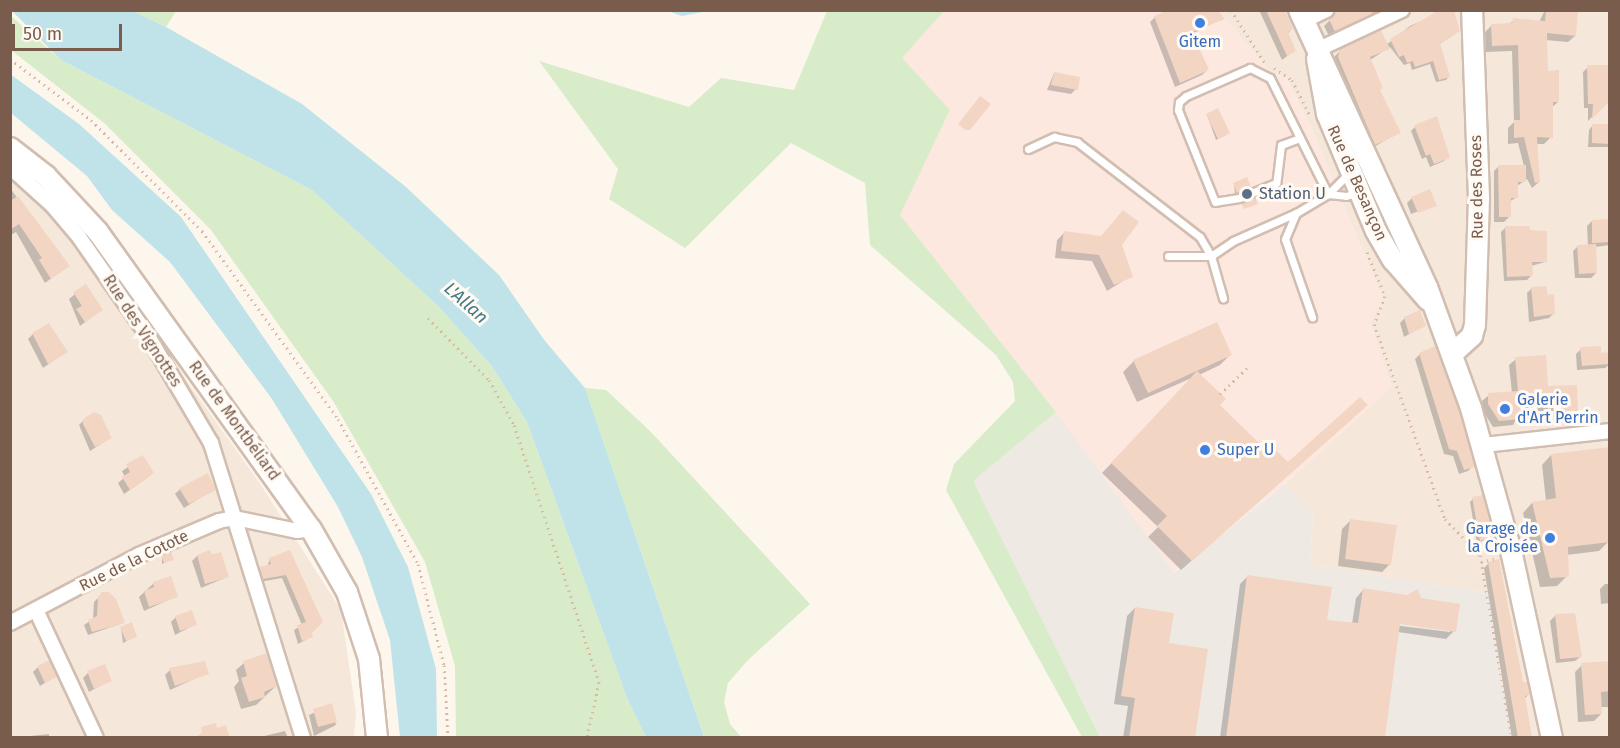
<!DOCTYPE html>
<meta charset="utf-8">
<style>
body{margin:0}
#map{position:relative;width:1620px;height:748px;overflow:hidden;background:#fdf6ec;font-family:"Fira Sans",sans-serif}
div>[style]{position:absolute}
.residential>*{inset:0;background:#f5e8da}
.commercial>*{inset:0;background:#fde8e0}
.industrial>*{inset:0;background:#efe9e4}
.green>*{inset:0;background:#d8ecc9}
.water>*{inset:0;background:#bfe3e8}
.shadow>*{inset:0;background:#0003}
.building>*{inset:0;background:#f3d5c3}
.path>*{height:3px;margin-top:-1.5px;transform-origin:0;background:repeating-linear-gradient(90deg,#d9b8a5 0 1.5px,transparent 0 6px)}
.roads{filter:drop-shadow(2px 0 #d1beb0) drop-shadow(-2px 0 #d1beb0) drop-shadow(0 2px #d1beb0) drop-shadow(0 -2px #d1beb0)}
.lane>*{height:7px;margin:-3.5px;padding:0 3.5px;transform-origin:3.5px;border-radius:3.5px;background:#fff}
.street>*{height:14px;margin:-7px;padding:0 7px;transform-origin:7px;border-radius:7px;background:#fff}
.secondary>*{height:20px;margin:-10px;padding:0 10px;transform-origin:10px;border-radius:10px;background:#fff}
.dots>*{width:16px;height:16px;translate:-50% -50%;box-sizing:border-box;border:3px solid #fffaf3;border-radius:50%}
span{translate:-50% -50%;white-space:nowrap;text-align:center;line-height:1.15;-webkit-text-stroke:6px #fffaf3;paint-order:stroke}
.shop-label{font-size:16px;color:#366cbe}
.left{translate:0 -50%;text-align:left}
.right{translate:-100% -50%;text-align:right}
.street-label{font-size:16px;color:#7a5c4d}
.service-label{font-size:16px;color:#4e5e75}
.water-label{font-size:18px;color:#437c86;font-style:italic}
.frame{position:absolute;inset:0;border:12px solid #7a5c4d;pointer-events:none}
.scale{position:absolute;left:12px;top:24px;width:110px;height:27px;box-sizing:border-box;border:3px solid #7a5c4d;border-top:0;padding-left:8px;font-size:18px;line-height:21px;white-space:nowrap;color:#7a5c4d;-webkit-text-stroke:4px #fffaf3;paint-order:stroke}
</style>
<div id="map">
<div class="residential">
<i style="clip-path:polygon(1219px 11px,1609px 11px,1609px 737px,1511px 737px,1489px 593px,1310px 565px,1313px 513px,1285px 484px,1391px 387px,1370px 323px,1383px 299px,1312px 130px,1285px 76px,1270px 72px)"></i>
<i style="clip-path:polygon(10px 176px,62px 206px,259px 482px,341px 610px,356px 713px,354px 737px,11px 737px)"></i>
</div>
<div class="commercial">
<i style="clip-path:polygon(944px 11px,1219px 11px,1270px 72px,1285px 76px,1312px 130px,1383px 299px,1370px 323px,1392px 387px,1285px 484px,1173px 573px,1056px 412px,899px 215px,950px 111px,901px 58px)"></i>
</div>
<div class="industrial">
<i style="clip-path:polygon(1056px 412px,1174px 573px,1285px 484px,1313px 513px,1310px 565px,1489px 593px,1511px 737px,1100px 737px,972px 481px)"></i>
</div>
<div class="green">
<i style="clip-path:polygon(133px 11px,176px 11px,166px 27px)"></i>
<i style="clip-path:polygon(827px 11px,944px 11px,902px 58px,950px 110px,900px 215px,1056px 412px,973px 481px,1100px 737px,1082px 737px,946px 490px,954px 464px,1015px 401px,1013px 382px,996px 355px,870px 245px,865px 183px,791px 143px,685px 248px,609px 199px,618px 169px,539px 61px,689px 107px,721px 78px,794px 90px)"></i>
<i style="clip-path:polygon(10px 15px,61px 60px,312px 190px,438px 306px,491px 365px,527px 422px,627px 698px,646px 737px,456px 737px,455px 666px,425px 562px,333px 401px,211px 230px,104px 123px,11px 50px)"></i>
<i style="clip-path:polygon(585px 388px,606px 390px,650px 431px,810px 604px,748px 660px,728px 683px,724px 702px,730px 724px,741px 737px,704px 737px)"></i>
</div>
<div class="water">
<i style="clip-path:polygon(11px 10px,133px 11px,166px 27px,302px 104px,406px 187px,499px 275px,545px 341px,585px 388px,704px 737px,646px 737px,627px 698px,527px 422px,491px 365px,438px 306px,312px 190px,61px 60px)"></i>
<i style="clip-path:polygon(668px 11px,707px 11px,682px 16px)"></i>
<i style="clip-path:polygon(10px 74px,79px 124px,181px 217px,371px 494px,408px 567px,436px 669px,437px 737px,400px 737px,390px 640px,362px 557px,338px 507px,272px 399px,170px 262px,112px 210px,87px 176px,11px 113px)"></i>
</div>
<div class="shadow">
<i style="clip-path:polygon(1259px 10px,1282px 10px,1292px 29px,1287px 34px,1294px 51px,1282px 60px)"></i>
<i style="clip-path:polygon(1328px 10px,1384px 10px,1329px 36px,1324px 26px,1330px 20px)"></i>
<i style="clip-path:polygon(1446px 10px,1455px 34px,1439px 44px,1449px 76px,1446px 80px,1436px 82px,1430px 64px,1412px 70px,1410px 63px,1404px 65px,1390px 47px,1370px 60px,1379px 91px,1399px 132px,1369px 150px,1333px 63px,1334px 57px,1340px 51px,1386px 45px,1410px 26px)"></i>
<i style="clip-path:polygon(1545px 10px,1561px 10px,1575px 36px,1568px 42px,1545px 40px,1547px 72px,1558px 102px,1551px 108px,1551px 137px,1544px 144px,1536px 144px,1539px 182px,1532px 188px,1527px 179px,1517px 186px,1517px 197px,1509px 202px,1509px 217px,1504px 222px,1494px 222px,1494px 171px,1499px 166px,1524px 166px,1518px 143px,1508px 144px,1508px 128px,1514px 122px,1512px 51px,1486px 52px,1485px 32px,1491px 26px,1508px 25px,1514px 20px,1539px 22px)"></i>
<i style="clip-path:polygon(1155px 17px,1223px 18px,1192px 34px,1207px 70px,1202px 75px,1175px 87px,1150px 22px)"></i>
<i style="clip-path:polygon(1610px 25px,1610px 63px,1609px 63px,1608px 26px)"></i>
<i style="clip-path:polygon(1609px 66px,1610px 99px,1588px 121px,1588px 108px,1584px 108px,1583px 72px,1588px 67px)"></i>
<i style="clip-path:polygon(1054px 73px,1076px 89px,1071px 94px,1047px 90px)"></i>
<i style="clip-path:polygon(1207px 115px,1226px 135px,1216px 140px)"></i>
<i style="clip-path:polygon(1593px 125px,1610px 125px,1610px 147px,1588px 147px,1589px 130px)"></i>
<i style="clip-path:polygon(1415px 127px,1448px 157px,1444px 161px,1430px 167px,1426px 157px,1422px 159px,1411px 131px)"></i>
<i style="clip-path:polygon(1234px 184px,1249px 187px,1235px 194px)"></i>
<i style="clip-path:polygon(10px 188px,68px 266px,45px 283px,16px 232px,11px 235px)"></i>
<i style="clip-path:polygon(1412px 198px,1435px 205px,1411px 214px,1407px 203px)"></i>
<i style="clip-path:polygon(1592px 221px,1610px 221px,1610px 245px,1595px 247px,1596px 273px,1591px 278px,1575px 278px,1573px 251px,1578px 246px,1588px 246px,1587px 226px)"></i>
<i style="clip-path:polygon(1505px 228px,1545px 262px,1531px 266px,1531px 276px,1527px 280px,1504px 281px,1501px 232px)"></i>
<i style="clip-path:polygon(1064px 233px,1120px 245px,1131px 276px,1107px 291px,1092px 261px,1055px 258px,1057px 240px)"></i>
<i style="clip-path:polygon(85px 286px,101px 310px,80px 326px,69px 299px)"></i>
<i style="clip-path:polygon(1532px 288px,1554px 313px,1549px 318px,1529px 322px,1527px 293px)"></i>
<i style="clip-path:polygon(1405px 318px,1425px 325px,1404px 337px,1400px 323px)"></i>
<i style="clip-path:polygon(1216px 324px,1230px 355px,1220px 365px,1199px 375px,1218px 405px,1258px 444px,1288px 464px,1356px 415px,1181px 570px,1148px 537px,1158px 527px,1102px 473px,1194px 377px,1137px 402px,1123px 372px,1134px 361px)"></i>
<i style="clip-path:polygon(33px 334px,66px 352px,43px 368px,28px 339px)"></i>
<i style="clip-path:polygon(1581px 349px,1600px 354px,1610px 364px,1605px 368px,1577px 370px,1576px 354px)"></i>
<i style="clip-path:polygon(1420px 354px,1473px 466px,1468px 471px,1459px 474px,1453px 456px,1444px 454px,1415px 359px)"></i>
<i style="clip-path:polygon(1516px 359px,1577px 414px,1570px 420px,1554px 421px,1553px 411px,1520px 412px,1513px 425px,1493px 427px,1483px 411px,1482px 401px,1489px 395px,1512px 393px,1509px 365px)"></i>
<i style="clip-path:polygon(84px 420px,110px 438px,90px 451px,79px 425px)"></i>
<i style="clip-path:polygon(1551px 455px,1609px 541px,1599px 551px,1566px 555px,1567px 576px,1557px 586px,1540px 587px,1523px 513px,1532px 503px,1546px 501px,1542px 465px)"></i>
<i style="clip-path:polygon(143px 457px,147px 478px,124px 494px,118px 483px,125px 477px,122px 471px)"></i>
<i style="clip-path:polygon(180px 489px,214px 489px,184px 508px,175px 494px)"></i>
<i style="clip-path:polygon(1473px 499px,1493px 537px,1477px 543px,1470px 502px)"></i>
<i style="clip-path:polygon(1350px 521px,1390px 564px,1382px 572px,1338px 566px,1342px 529px)"></i>
<i style="clip-path:polygon(289px 552px,311px 637px,298px 644px,294px 630px,302px 625px,282px 578px,259px 582px,256px 573px,267px 567px,270px 559px)"></i>
<i style="clip-path:polygon(220px 554px,227px 577px,201px 588px,192px 561px,197px 556px)"></i>
<i style="clip-path:polygon(162px 557px,173px 559px,162px 564px)"></i>
<i style="clip-path:polygon(1489px 563px,1522px 684px,1529px 694px,1524px 699px,1530px 738px,1512px 738px,1484px 568px)"></i>
<i style="clip-path:polygon(evenodd,1248px 576px,1326px 621px,1352px 624px,1356px 598px,1363px 590px,1419px 600px,1454px 631px,1446px 639px,1398px 632px,1383px 738px,1220px 738px,1240px 584px,1248px 576px,1393px 622px,1450px 629px,1450px 632px,1393px 625px,1393px 622px)"></i>
<i style="clip-path:polygon(154px 583px,177px 596px,144px 611px,139px 597px)"></i>
<i style="clip-path:polygon(1605px 584px,1610px 584px,1610px 603px,1601px 604px,1600px 589px)"></i>
<i style="clip-path:polygon(98px 598px,123px 623px,88px 635px,84px 625px,93px 619px,94px 602px)"></i>
<i style="clip-path:polygon(1135px 608px,1167px 645px,1194px 738px,1123px 738px,1128px 706px,1114px 704px,1127px 616px)"></i>
<i style="clip-path:polygon(1555px 616px,1580px 657px,1575px 661px,1556px 663px,1550px 621px)"></i>
<i style="clip-path:polygon(176px 617px,196px 624px,175px 635px,171px 622px)"></i>
<i style="clip-path:polygon(121px 628px,136px 636px,123px 643px)"></i>
<i style="clip-path:polygon(244px 663px,276px 686px,256px 705px,241px 709px,234px 687px,239px 681px,236px 670px)"></i>
<i style="clip-path:polygon(1610px 663px,1610px 707px,1600px 707px,1601px 714px,1594px 721px,1578px 722px,1575px 672px,1582px 665px)"></i>
<i style="clip-path:polygon(38px 667px,56px 676px,40px 686px,33px 672px)"></i>
<i style="clip-path:polygon(170px 670px,207px 673px,170px 690px,165px 675px)"></i>
<i style="clip-path:polygon(88px 673px,111px 680px,89px 692px,83px 678px)"></i>
<i style="clip-path:polygon(331px 705px,336px 725px,314px 736px,309px 715px)"></i>
<i style="clip-path:polygon(285px 731px,288px 738px,259px 738px,260px 737px)"></i>
<i style="clip-path:polygon(49px 734px,49px 738px,28px 738px,30px 736px)"></i>
</div>
<div class="building">
<i style="clip-path:polygon(1168px 10px,1218px 10px,1225px 19px,1192px 32px,1209px 70px,1180px 83px,1154px 16px)"></i>
<i style="clip-path:polygon(1266px 10px,1285px 10px,1293px 29px,1288px 32px,1296px 51px,1287px 56px)"></i>
<i style="clip-path:polygon(1336px 10px,1372px 10px,1373px 14px,1335px 32px,1329px 19px)"></i>
<i style="clip-path:polygon(1439px 10px,1454px 10px,1460px 31px,1440px 43px,1450px 77px,1439px 80px,1433px 61px,1415px 67px,1413px 61px,1407px 63px,1404px 55px,1399px 57px,1390px 39px)"></i>
<i style="clip-path:polygon(1546px 10px,1578px 10px,1576px 36px,1547px 33px,1548px 71px,1559px 70px,1559px 102px,1553px 102px,1553px 138px,1537px 137px,1540px 182px,1535px 183px,1524px 137px,1514px 138px,1514px 120px,1520px 120px,1518px 45px,1492px 46px,1491px 24px,1512px 23px,1513px 18px,1545px 21px)"></i>
<i style="clip-path:polygon(1381px 30px,1390px 49px,1370px 57px,1383px 88px,1380px 90px,1401px 133px,1375px 145px,1338px 57px,1340px 49px)"></i>
<i style="clip-path:polygon(1587px 65px,1608px 65px,1610px 76px,1609px 102px,1592px 119px,1593px 104px,1588px 104px)"></i>
<i style="clip-path:polygon(1054px 72px,1080px 77px,1078px 90px,1051px 85px)"></i>
<i style="clip-path:polygon(980px 96px,991px 104px,970px 130px,965px 130px,958px 124px)"></i>
<i style="clip-path:polygon(1218px 108px,1230px 133px,1218px 139px,1206px 114px)"></i>
<i style="clip-path:polygon(1437px 116px,1450px 158px,1434px 164px,1430px 154px,1426px 156px,1414px 125px)"></i>
<i style="clip-path:polygon(1592px 124px,1610px 124px,1610px 144px,1592px 143px)"></i>
<i style="clip-path:polygon(1498px 165px,1526px 165px,1526px 182px,1518px 182px,1518px 198px,1511px 198px,1511px 217px,1499px 217px)"></i>
<i style="clip-path:polygon(1247px 177px,1251px 187px,1237px 193px,1233px 183px)"></i>
<i style="clip-path:polygon(1430px 189px,1437px 206px,1418px 213px,1411px 197px)"></i>
<i style="clip-path:polygon(18px 196px,70px 266px,51px 279px,39px 260px,42px 258px,19px 224px,10px 230px,10px 201px)"></i>
<i style="clip-path:polygon(1255px 197px,1258px 204px,1244px 209px,1241px 203px)"></i>
<i style="clip-path:polygon(1123px 210px,1139px 222px,1122px 245px,1133px 277px,1114px 285px,1099px 255px,1061px 251px,1064px 231px,1101px 236px)"></i>
<i style="clip-path:polygon(1610px 219px,1610px 242px,1592px 243px,1592px 220px)"></i>
<i style="clip-path:polygon(1505px 226px,1529px 226px,1530px 230px,1547px 231px,1547px 262px,1532px 262px,1533px 276px,1507px 277px)"></i>
<i style="clip-path:polygon(1596px 244px,1597px 273px,1579px 274px,1577px 245px)"></i>
<i style="clip-path:polygon(86px 284px,103px 310px,85px 322px,76px 309px,82px 306px,73px 292px)"></i>
<i style="clip-path:polygon(1546px 286px,1548px 295px,1554px 294px,1555px 314px,1534px 317px,1531px 287px)"></i>
<i style="clip-path:polygon(1420px 310px,1426px 326px,1409px 334px,1404px 317px)"></i>
<i style="clip-path:polygon(1217px 322px,1232px 355px,1148px 393px,1133px 360px)"></i>
<i style="clip-path:polygon(49px 323px,68px 352px,48px 364px,32px 333px)"></i>
<i style="clip-path:polygon(1435px 346px,1460px 412px,1475px 467px,1464px 470px,1457px 451px,1449px 449px,1419px 353px)"></i>
<i style="clip-path:polygon(1601px 346px,1601px 353px,1610px 352px,1610px 364px,1582px 366px,1580px 347px)"></i>
<i style="clip-path:polygon(1546px 355px,1548px 386px,1577px 385px,1578px 414px,1559px 415px,1559px 405px,1527px 406px,1521px 407px,1521px 419px,1499px 421px,1488px 404px,1488px 393px,1518px 391px,1515px 357px)"></i>
<i style="clip-path:polygon(1197px 371px,1226px 399px,1220px 405px,1258px 442px,1266px 441px,1288px 462px,1360px 397px,1368px 405px,1192px 561px,1157px 526px,1167px 516px,1111px 463px)"></i>
<i style="clip-path:polygon(94px 412px,101px 415px,112px 438px,95px 447px,83px 424px,83px 419px)"></i>
<i style="clip-path:polygon(1610px 447px,1610px 542px,1568px 547px,1569px 577px,1550px 578px,1532px 502px,1556px 498px,1551px 454px)"></i>
<i style="clip-path:polygon(143px 455px,154px 473px,130px 490px,122px 477px,130px 472px,126px 464px)"></i>
<i style="clip-path:polygon(208px 473px,216px 490px,189px 504px,179px 488px)"></i>
<i style="clip-path:polygon(1483px 495px,1495px 537px,1480px 541px,1472px 497px)"></i>
<i style="clip-path:polygon(1350px 519px,1397px 525px,1391px 565px,1345px 559px)"></i>
<i style="clip-path:polygon(210px 550px,212px 555px,221px 552px,229px 577px,205px 584px,197px 555px)"></i>
<i style="clip-path:polygon(290px 550px,323px 622px,312px 633px,313px 637px,302px 641px,297px 625px,306px 622px,286px 575px,263px 579px,259px 567px,271px 564px,269px 558px)"></i>
<i style="clip-path:polygon(171px 551px,174px 560px,164px 563px,161px 555px)"></i>
<i style="clip-path:polygon(1499px 559px,1523px 682px,1527px 682px,1530px 695px,1525px 696px,1532px 738px,1518px 738px,1488px 562px)"></i>
<i style="clip-path:polygon(1247px 575px,1332px 587px,1327px 620px,1358px 623px,1363px 588px,1407px 595px,1418px 589px,1421px 598px,1460px 604px,1456px 632px,1400px 624px,1385px 738px,1226px 738px)"></i>
<i style="clip-path:polygon(171px 576px,178px 597px,149px 607px,144px 591px,154px 587px,153px 582px)"></i>
<i style="clip-path:polygon(102px 592px,109px 592px,116px 599px,125px 623px,92px 632px,88px 620px,97px 616px,98px 597px)"></i>
<i style="clip-path:polygon(1135px 607px,1174px 613px,1169px 643px,1208px 649px,1195px 738px,1129px 738px,1135px 698px,1121px 696px)"></i>
<i style="clip-path:polygon(192px 610px,197px 625px,180px 631px,175px 616px)"></i>
<i style="clip-path:polygon(1575px 613px,1582px 657px,1560px 659px,1555px 614px)"></i>
<i style="clip-path:polygon(132px 622px,137px 637px,126px 641px,120px 627px)"></i>
<i style="clip-path:polygon(267px 653px,277px 686px,264px 692px,265px 697px,249px 702px,241px 678px,247px 676px,243px 661px)"></i>
<i style="clip-path:polygon(50px 660px,57px 677px,45px 683px,37px 666px)"></i>
<i style="clip-path:polygon(205px 661px,209px 674px,175px 686px,169px 668px)"></i>
<i style="clip-path:polygon(1610px 661px,1610px 691px,1601px 692px,1602px 714px,1585px 715px,1581px 663px)"></i>
<i style="clip-path:polygon(105px 664px,112px 681px,94px 689px,87px 671px)"></i>
<i style="clip-path:polygon(332px 703px,337px 722px,318px 727px,313px 709px)"></i>
<i style="clip-path:polygon(216px 723px,217px 728px,226px 725px,230px 738px,195px 738px,202px 732px,201px 727px)"></i>
</div>
<div class="path">
<i style="left:1231px;top:10px;width:65px;rotate:57.5deg"></i>
<i style="left:10px;top:59px;width:101px;rotate:37deg"></i>
<i style="left:91px;top:120px;width:157px;rotate:45deg"></i>
<i style="left:202px;top:231px;width:232px;rotate:54.1deg"></i>
<i style="left:338px;top:419px;width:166px;rotate:61.1deg"></i>
<i style="left:418px;top:564px;width:104px;rotate:75.6deg"></i>
<i style="left:444px;top:665px;width:73px;rotate:86.9deg"></i>
<i style="left:1274px;top:68px;width:22px;rotate:34deg"></i>
<i style="left:1292px;top:80px;width:40px;rotate:63.4deg"></i>
<i style="left:1367px;top:252px;width:48px;rotate:67.8deg"></i>
<i style="left:1385px;top:296px;width:30px;rotate:111deg"></i>
<i style="left:1374px;top:324px;width:208px;rotate:70deg"></i>
<i style="left:1445px;top:519px;width:50px;rotate:45.8deg"></i>
<i style="left:1480px;top:555px;width:186px;rotate:80.1deg"></i>
<i style="left:428px;top:318px;width:87px;rotate:45.5deg"></i>
<i style="left:489px;top:380px;width:51px;rotate:60.9deg"></i>
<i style="left:514px;top:425px;width:271px;rotate:71.7deg"></i>
<i style="left:599px;top:682px;width:57px;rotate:102.1deg"></i>
<i style="left:1220px;top:394px;width:39px;rotate:-44deg"></i>
<i style="left:1481px;top:562px;width:14px;rotate:-12deg"></i>
</div>
<div class="roads">
<div class="lane">
<i style="left:1300px;top:138px;width:20px;rotate:160deg"></i>
<i style="left:1281px;top:145px;width:38px;rotate:97deg"></i>
<i style="left:1276px;top:183px;width:40px;rotate:158deg"></i>
<i style="left:1239px;top:198px;width:24px;rotate:171deg"></i>
<i style="left:1215px;top:202px;width:99px;rotate:-111.9deg"></i>
<i style="left:1178px;top:110px;width:8px;rotate:-83deg"></i>
<i style="left:1179px;top:102px;width:9px;rotate:-41deg"></i>
<i style="left:1186px;top:96px;width:70px;rotate:-23.6deg"></i>
<i style="left:1250px;top:68px;width:22px;rotate:27deg"></i>
<i style="left:1270px;top:78px;width:130px;rotate:63.4deg"></i>
<i style="left:1328px;top:194px;width:37px;rotate:149deg"></i>
<i style="left:1296px;top:213px;width:28px;rotate:113deg"></i>
<i style="left:1285px;top:239px;width:83px;rotate:70.9deg"></i>
<i style="left:1028px;top:149px;width:29px;rotate:-25deg"></i>
<i style="left:1054px;top:137px;width:24px;rotate:12deg"></i>
<i style="left:1077px;top:142px;width:155px;rotate:37.7deg"></i>
<i style="left:1200px;top:237px;width:22px;rotate:60deg"></i>
<i style="left:1211px;top:256px;width:44px;rotate:74.1deg"></i>
<i style="left:1350px;top:172px;width:31px;rotate:135deg"></i>
<i style="left:1328px;top:194px;width:18px;rotate:6deg"></i>
<i style="left:1346px;top:196px;width:14px;rotate:-17deg"></i>
<i style="left:1168px;top:256px;width:43px"></i>
<i style="left:1211px;top:256px;width:27px;rotate:-34deg"></i>
<i style="left:1233px;top:241px;width:69px;rotate:-24deg"></i>
</div>
<div class="street">
<i style="left:1304px;top:21px;width:25px;rotate:-26deg"></i>
<i style="left:1317px;top:50px;width:94px;rotate:-25.2deg"></i>
<i style="left:10px;top:167px;width:57px;rotate:42.1deg"></i>
<i style="left:52px;top:205px;width:42px;rotate:49.8deg"></i>
<i style="left:79px;top:237px;width:121px;rotate:55.1deg"></i>
<i style="left:148px;top:336px;width:124px;rotate:59.5deg"></i>
<i style="left:211px;top:443px;width:309px;rotate:72.7deg"></i>
<i style="left:1484px;top:445px;width:127px;rotate:-6.3deg"></i>
<i style="left:36px;top:610px;width:141px;rotate:64.9deg"></i>
<i style="left:10px;top:623px;width:146px;rotate:-27.8deg"></i>
<i style="left:139px;top:555px;width:87px;rotate:-23deg"></i>
<i style="left:219px;top:521px;width:16px;rotate:-11deg"></i>
<i style="left:235px;top:518px;width:63px;rotate:11.8deg"></i>
<i style="left:297px;top:531px;width:14px;rotate:-8deg"></i>
</div>
<div class="secondary">
<i style="left:1299px;top:10px;width:305px;rotate:65.2deg"></i>
<i style="left:1427px;top:287px;width:129px;rotate:70deg"></i>
<i style="left:1471px;top:408px;width:153px;rotate:74.4deg"></i>
<i style="left:1512px;top:555px;width:187px;rotate:77.7deg"></i>
<i style="left:1317px;top:59px;width:56px;rotate:79.7deg"></i>
<i style="left:1327px;top:114px;width:127px;rotate:67.3deg"></i>
<i style="left:1376px;top:231px;width:34px;rotate:60deg"></i>
<i style="left:1393px;top:260px;width:53px;rotate:48.8deg"></i>
<i style="left:10px;top:148px;width:46px;rotate:37.9deg"></i>
<i style="left:46px;top:176px;width:76px;rotate:47.1deg"></i>
<i style="left:98px;top:232px;width:365px;rotate:54.4deg"></i>
<i style="left:311px;top:529px;width:73px;rotate:60.3deg"></i>
<i style="left:347px;top:592px;width:71px;rotate:71.8deg"></i>
<i style="left:369px;top:659px;width:79px;rotate:84.2deg"></i>
<i style="left:1452px;top:354px;width:27px;rotate:-42deg"></i>
<i style="left:1472px;top:336px;width:11px;rotate:-75deg"></i>
<i style="left:1475px;top:325px;width:127px;rotate:-88.2deg"></i>
<i style="left:1479px;top:198px;width:188px;rotate:-92.1deg"></i>
</div>
</div>
<div class="dots">
<i style="left:1200px;top:23px;background:#3f7fe0"></i>
<i style="left:1247px;top:194px;background:#5c6f8a"></i>
<i style="left:1505px;top:409px;background:#3f7fe0"></i>
<i style="left:1205px;top:450px;background:#3f7fe0"></i>
<i style="left:1550px;top:538px;background:#3f7fe0"></i>
</div>
<div class="shop-label">
<span style="left:1200px;top:42px">Gitem</span>
<span class="left" style="left:1517px;top:409px">Galerie<br>d'Art Perrin</span>
<span class="left" style="left:1217px;top:450px">Super U</span>
<span class="right" style="left:1538px;top:538px">Garage de<br>la Croisée</span>
</div>
<div class="street-label">
<span style="left:1357px;top:183px;rotate:66deg">Rue de Besançon</span>
<span style="left:1477px;top:187px;rotate:-91deg">Rue des Roses</span>
<span style="left:142px;top:331px;rotate:57deg">Rue des Vignottes</span>
<span style="left:234px;top:421px;rotate:54deg">Rue de Montbéliard</span>
<span style="left:134px;top:561px;rotate:-26deg">Rue de la Cotote</span>
</div>
<div class="service-label">
<span class="left" style="left:1259px;top:194px">Station U</span>
</div>
<div class="water-label">
<span style="left:466px;top:303px;rotate:42deg">L'Allan</span>
</div>
<div class="frame"></div>
<div class="scale">50 m</div>
</div>
